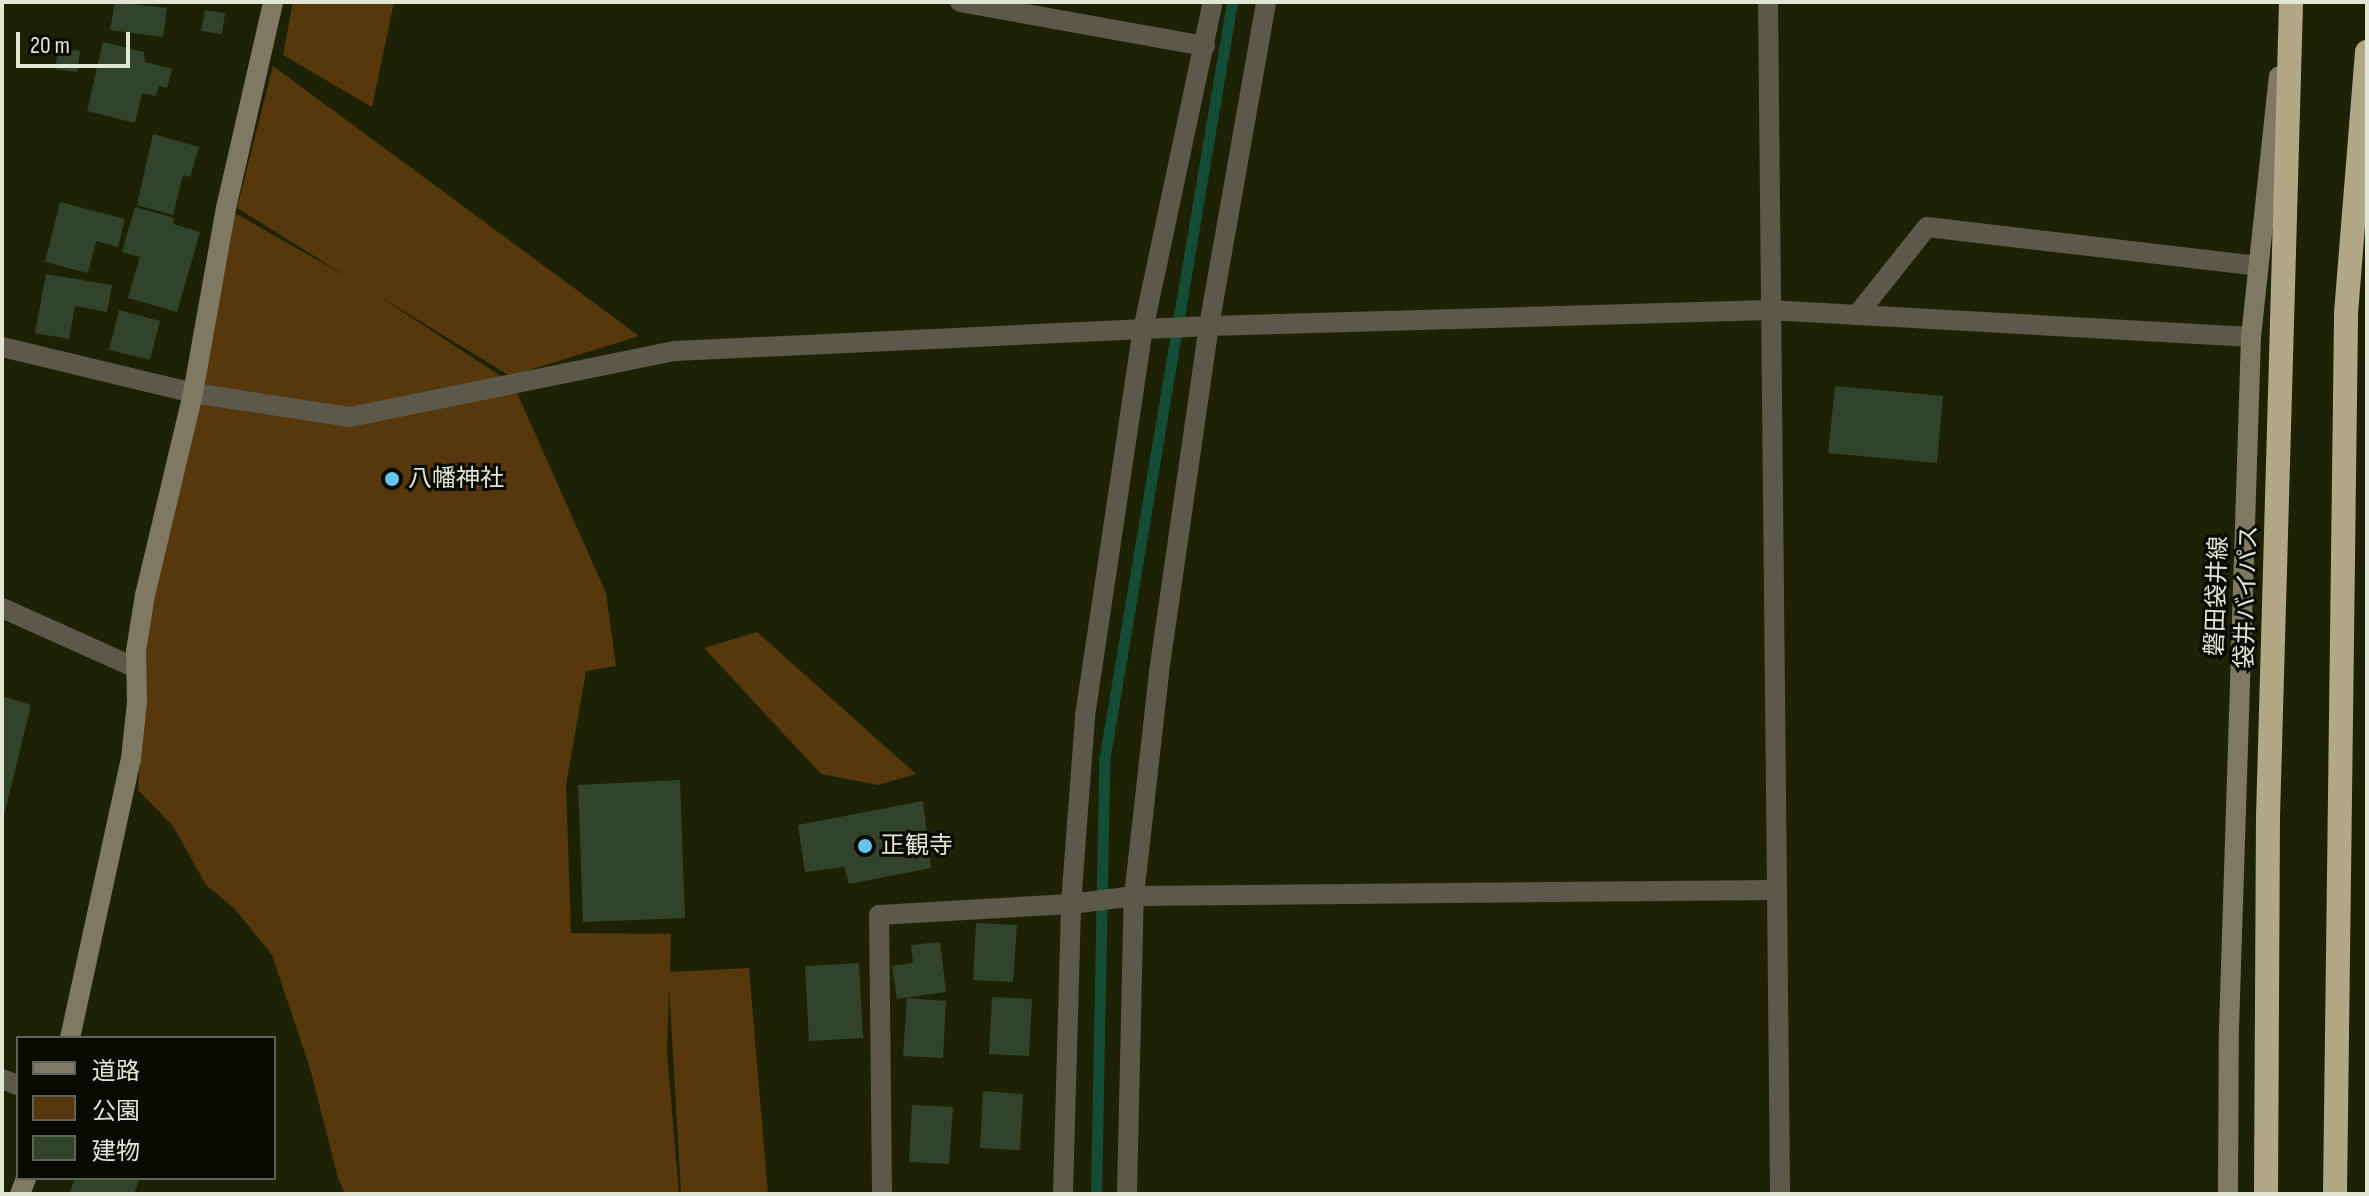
<!DOCTYPE html>
<meta charset="utf-8">
<style>
body{margin:0}
#map{position:relative;width:2369px;height:1196px;overflow:hidden;background:#1e2205;font-family:"Sofia Sans Condensed","Noto Sans JP",sans-serif}
div>[style]{position:absolute}
.green>*{inset:0;background:#56380c}
.stream>*{height:11px;margin:-5.5px;padding:0 5.5px;transform-origin:5.5px;border-radius:5.5px;background:#134d35}
.building>*{inset:0;background:#31442b}
.street>*{height:20px;margin:-10px;padding:0 10px;transform-origin:10px;border-radius:10px;background:#5c594b}
.secondary>*{height:20px;margin:-10px;padding:0 10px;transform-origin:10px;border-radius:10px;background:#7f7963}
.highway>*{height:24px;margin:-12px;padding:0 12px;transform-origin:12px;border-radius:12px;background:#b2a886}
.dots>*{width:22px;height:22px;translate:-50% -50%;box-sizing:border-box;border:4px solid #090a02;border-radius:50%}
span{translate:-50% -50%;white-space:nowrap;text-align:center;line-height:1.15;-webkit-text-stroke:6px #090a02;paint-order:stroke}
.poi-label{font-size:24px;color:#e1e5d3}
.left{translate:0 -50%;text-align:left}
.street-label{font-size:24px;color:#e1e5d3}
.frame{position:absolute;inset:0;border:4px solid #e1e5d3;pointer-events:none}
.legend{position:absolute;left:16px;top:1036px;width:260px;height:144px;box-sizing:border-box;background:#090a02;border:2px solid #5f6256;margin:0;padding:10px 14px;list-style:none;font-size:24px;color:#e1e5d3}
.legend li{display:flex;align-items:center;gap:16px;height:40px}
.legend b{width:40px;border:2px solid #5f6256}
.scale{position:absolute;left:16px;top:32px;width:114px;height:36px;box-sizing:border-box;border:4px solid #e1e5d3;border-top:0;padding-left:10px;font-size:24px;line-height:28px;white-space:nowrap;color:#e1e5d3;-webkit-text-stroke:6px #090a02;paint-order:stroke}
</style>
<div id="map">
<div class="green">
<i style="clip-path:polygon(293px 2px,394px 2px,372px 107px,283px 55px)"></i>
<i style="clip-path:polygon(273px 66px,639px 336px,510px 376px,374px 293px,513px 384px,606px 593px,616px 666px,586px 671px,566px 785px,571px 933px,671px 934px,670px 972px,749px 968px,768px 1194px,681px 1194px,669px 986px,667px 1052px,679px 1194px,345px 1194px,338px 1178px,310px 1068px,272px 955px,235px 909px,206px 885px,173px 826px,138px 790px,143px 712px,145px 595px,226px 208px,351px 279px,237px 208px)"></i>
<i style="clip-path:polygon(757px 632px,916px 774px,878px 785px,821px 774px,704px 648px)"></i>
</div>
<div class="stream">
<i style="left:1096px;top:1194px;width:433px;rotate:-88.9deg"></i>
<i style="left:1104px;top:761px;width:770px;rotate:-80.43deg"></i>
</div>
<div class="building">
<i style="clip-path:polygon(115px 2px,167px 8px,163px 37px,110px 30px)"></i>
<i style="clip-path:polygon(205px 10px,225px 13px,222px 34px,201px 31px)"></i>
<i style="clip-path:polygon(103px 42px,144px 52px,145px 62px,172px 69px,167px 88px,159px 86px,156px 96px,142px 93px,135px 123px,87px 111px)"></i>
<i style="clip-path:polygon(59px 48px,80px 51px,77px 72px,55px 69px)"></i>
<i style="clip-path:polygon(153px 134px,199px 147px,190px 177px,183px 175px,173px 215px,137px 205px)"></i>
<i style="clip-path:polygon(60px 202px,125px 219px,118px 247px,96px 241px,88px 273px,45px 262px)"></i>
<i style="clip-path:polygon(135px 207px,174px 218px,173px 224px,200px 232px,177px 312px,128px 298px,140px 257px,122px 252px)"></i>
<i style="clip-path:polygon(46px 274px,112px 285px,107px 312px,75px 306px,69px 339px,35px 333px)"></i>
<i style="clip-path:polygon(119px 310px,160px 321px,150px 360px,109px 350px)"></i>
<i style="clip-path:polygon(1835px 386px,1943px 396px,1937px 463px,1828px 453px)"></i>
<i style="clip-path:polygon(2px 696px,31px 705px,3px 820px,2px 820px)"></i>
<i style="clip-path:polygon(680px 780px,685px 918px,583px 922px,578px 785px)"></i>
<i style="clip-path:polygon(923px 801px,931px 868px,849px 884px,844px 867px,805px 872px,798px 825px)"></i>
<i style="clip-path:polygon(976px 923px,1017px 925px,1013px 982px,973px 980px)"></i>
<i style="clip-path:polygon(940px 942px,946px 992px,897px 999px,892px 966px,913px 963px,911px 945px)"></i>
<i style="clip-path:polygon(859px 963px,863px 1038px,809px 1041px,805px 966px)"></i>
<i style="clip-path:polygon(992px 997px,1032px 999px,1029px 1056px,989px 1054px)"></i>
<i style="clip-path:polygon(907px 998px,946px 1001px,943px 1058px,903px 1056px)"></i>
<i style="clip-path:polygon(983px 1091px,1023px 1094px,1020px 1150px,980px 1148px)"></i>
<i style="clip-path:polygon(912px 1105px,953px 1107px,949px 1164px,909px 1162px)"></i>
<i style="clip-path:polygon(75px 1178px,140px 1178px,134px 1194px,69px 1194px)"></i>
</div>
<div class="street">
<i style="left:960px;top:2px;width:249px;rotate:10.2deg"></i>
<i style="left:1768px;top:2px;width:1192px;rotate:89.42deg"></i>
<i style="left:1857px;top:315px;width:112px;rotate:-51.5deg"></i>
<i style="left:1927px;top:227px;width:333px;rotate:6.7deg"></i>
<i style="left:2px;top:347px;width:196px;rotate:13.5deg"></i>
<i style="left:193px;top:393px;width:159px;rotate:8.7deg"></i>
<i style="left:350px;top:417px;width:332px;rotate:-11.5deg"></i>
<i style="left:675px;top:351px;width:535px;rotate:-2.68deg"></i>
<i style="left:1209px;top:326px;width:560px;rotate:-1.64deg"></i>
<i style="left:1769px;top:310px;width:483px;rotate:3.2deg"></i>
<i style="left:2px;top:608px;width:147px;rotate:24.1deg"></i>
<i style="left:2px;top:1079px;width:17px;rotate:21deg"></i>
<i style="left:882px;top:1194px;width:279px;rotate:-90.6deg"></i>
<i style="left:879px;top:915px;width:192px;rotate:-3.3deg"></i>
<i style="left:1071px;top:904px;width:64px;rotate:-7.2deg"></i>
<i style="left:1134px;top:896px;width:642px;rotate:-0.54deg"></i>
<i style="left:1063px;top:1194px;width:290px;rotate:-88.4deg"></i>
<i style="left:1071px;top:904px;width:189px;rotate:-85.7deg"></i>
<i style="left:1085px;top:716px;width:390px;rotate:-81.5deg"></i>
<i style="left:1143px;top:330px;width:335px;rotate:-78deg"></i>
<i style="left:1127px;top:1194px;width:298px;rotate:-88.7deg"></i>
<i style="left:1134px;top:896px;width:225px;rotate:-83.6deg"></i>
<i style="left:1159px;top:672px;width:350px;rotate:-81.8deg"></i>
<i style="left:1209px;top:326px;width:329px;rotate:-80deg"></i>
</div>
<div class="secondary">
<i style="left:70px;top:1038px;width:286px;rotate:-77.7deg"></i>
<i style="left:131px;top:759px;width:57px;rotate:-84deg"></i>
<i style="left:137px;top:702px;width:51px;rotate:-91.1deg"></i>
<i style="left:136px;top:651px;width:57px;rotate:-80.9deg"></i>
<i style="left:145px;top:595px;width:208px;rotate:-76.6deg"></i>
<i style="left:193px;top:393px;width:188px;rotate:-79.9deg"></i>
<i style="left:226px;top:208px;width:211px;rotate:-77.1deg"></i>
<i style="left:20px;top:1194px;width:17px;rotate:-69deg"></i>
<i style="left:2228px;top:1194px;width:165px;rotate:-89.7deg"></i>
<i style="left:2229px;top:1029px;width:692px;rotate:-88.18deg"></i>
<i style="left:2251px;top:337px;width:262px;rotate:-83.9deg"></i>
</div>
<div class="highway">
<i style="left:2266px;top:1194px;width:377px;rotate:-89.7deg"></i>
<i style="left:2268px;top:817px;width:815px;rotate:-88.38deg"></i>
<i style="left:2335px;top:1194px;width:881px;rotate:-89.28deg"></i>
<i style="left:2346px;top:313px;width:262px;rotate:-85.4deg"></i>
</div>
<div class="dots">
<i style="left:392px;top:479px;background:#65c5ee"></i>
<i style="left:865px;top:846px;background:#65c5ee"></i>
</div>
<div class="poi-label">
<span class="left" style="left:408px;top:479px">八幡神社</span>
<span class="left" style="left:881px;top:846px">正観寺</span>
</div>
<div class="street-label">
<span style="left:2217px;top:596px;rotate:-88deg">磐田袋井線</span>
<span style="left:2247px;top:597px;rotate:-88deg">袋井バイパス</span>
</div>
<div class="frame"></div>
<ul class="legend">
<li><b style="height:10px;background:#7f7963"></b>道路</li>
<li><b style="height:22px;background:#56380c"></b>公園</li>
<li><b style="height:22px;background:#31442b"></b>建物</li>
</ul>
<div class="scale">20 m</div>
</div>
